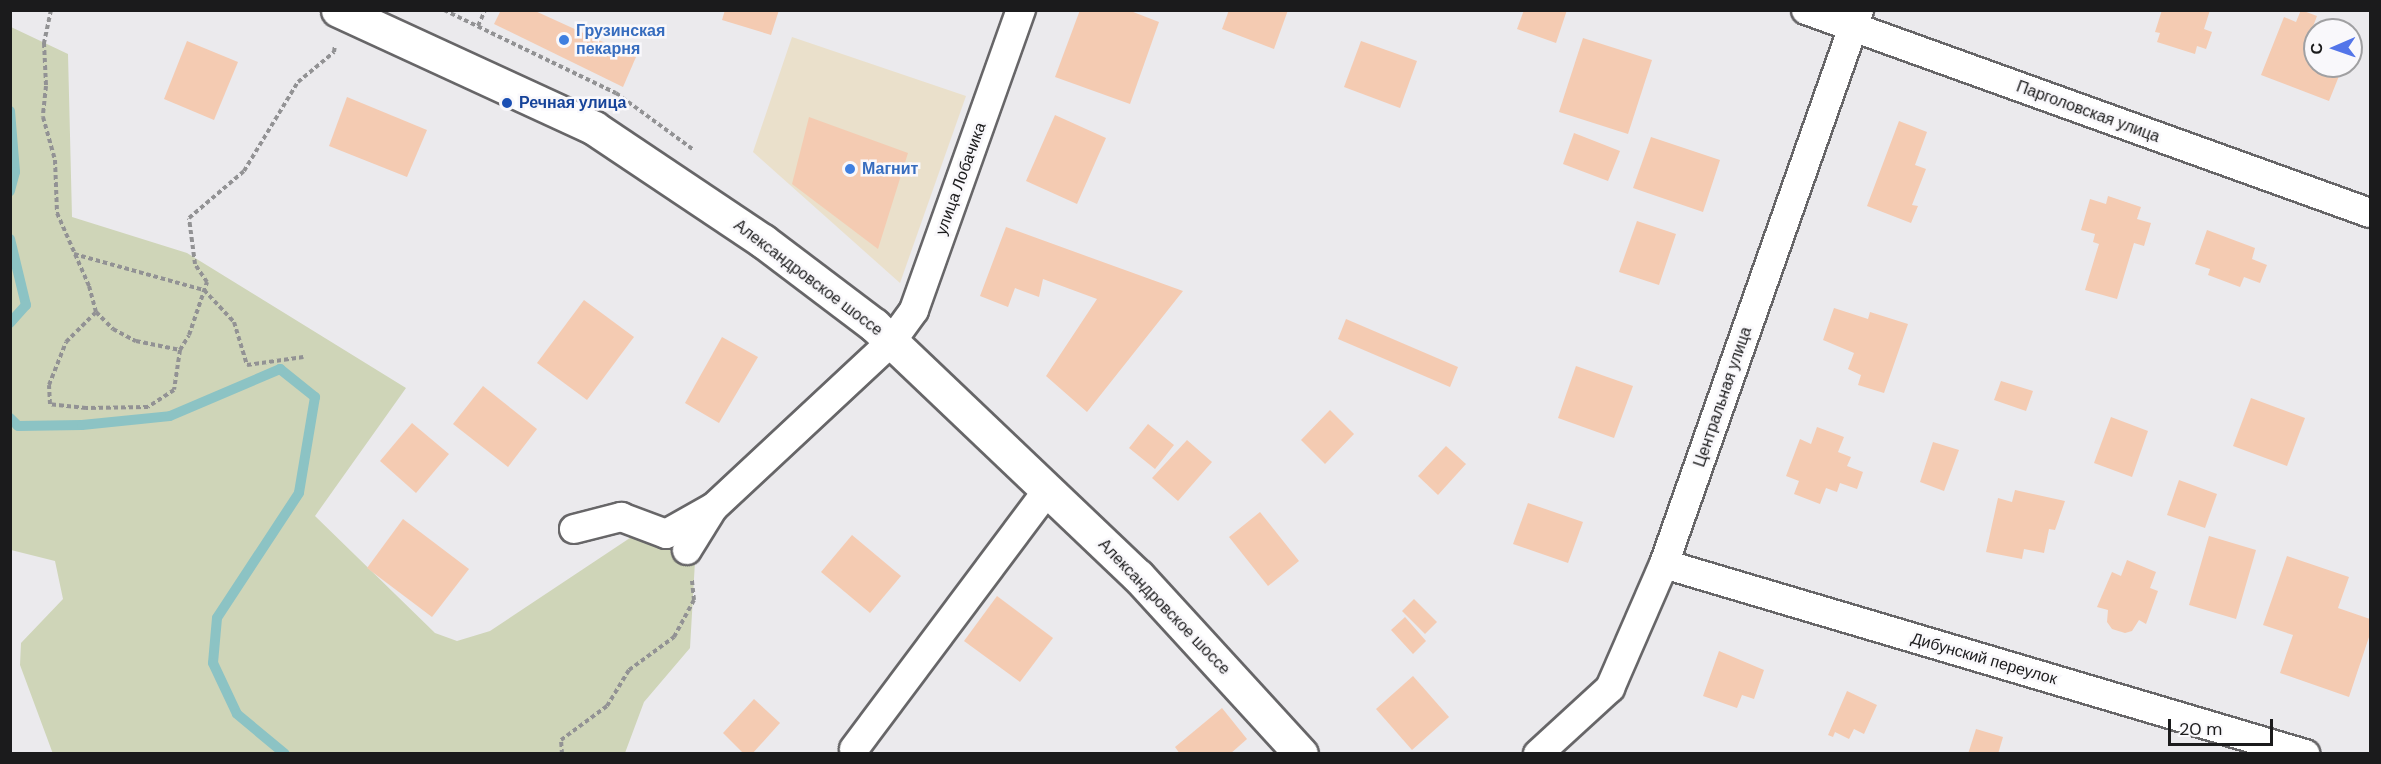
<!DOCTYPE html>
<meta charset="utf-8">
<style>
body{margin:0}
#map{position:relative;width:2381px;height:764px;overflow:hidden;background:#ebeaed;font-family:"DM Sans",sans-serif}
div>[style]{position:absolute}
.commercial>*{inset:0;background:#eae0cb}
.green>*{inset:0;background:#cfd5b8}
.stream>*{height:10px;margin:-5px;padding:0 5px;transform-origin:5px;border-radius:5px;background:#8cc3c4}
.building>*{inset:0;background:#f4cbb2}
.path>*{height:4px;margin-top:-2px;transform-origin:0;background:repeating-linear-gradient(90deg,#929294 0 4.5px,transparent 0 7.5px)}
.roads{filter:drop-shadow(2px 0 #676668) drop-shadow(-2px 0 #676668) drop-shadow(0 2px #676668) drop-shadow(0 -2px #676668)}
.minor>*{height:28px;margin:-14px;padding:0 14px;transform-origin:14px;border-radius:14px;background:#fff}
.tertiary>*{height:33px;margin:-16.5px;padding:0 16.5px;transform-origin:16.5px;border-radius:16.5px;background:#fff}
.dots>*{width:16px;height:16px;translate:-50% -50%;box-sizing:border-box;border:3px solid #f9f8fb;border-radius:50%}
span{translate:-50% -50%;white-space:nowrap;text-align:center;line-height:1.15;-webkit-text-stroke:5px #f9f8fb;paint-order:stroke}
.shop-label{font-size:16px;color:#366cbe;font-weight:700}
.left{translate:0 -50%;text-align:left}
.transit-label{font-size:16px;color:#164399;font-weight:700}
.street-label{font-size:16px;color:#1b1b1c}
.frame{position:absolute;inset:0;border:12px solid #1b1b1c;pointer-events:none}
.north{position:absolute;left:2303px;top:18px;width:60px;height:60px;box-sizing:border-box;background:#f9f8fb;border:2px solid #a0a0a2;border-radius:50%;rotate:268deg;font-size:16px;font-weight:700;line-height:24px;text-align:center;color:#1b1b1c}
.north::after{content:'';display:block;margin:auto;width:21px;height:27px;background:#5375e9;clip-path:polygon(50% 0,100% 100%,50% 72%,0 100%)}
.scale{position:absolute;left:2168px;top:719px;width:105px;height:27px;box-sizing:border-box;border:3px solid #1b1b1c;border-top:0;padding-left:8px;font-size:18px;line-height:21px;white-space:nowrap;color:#1b1b1c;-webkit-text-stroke:4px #f9f8fb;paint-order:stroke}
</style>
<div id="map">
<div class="commercial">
<i style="clip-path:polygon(792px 37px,966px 96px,900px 283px,753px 152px)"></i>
</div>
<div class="green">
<i style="clip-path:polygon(11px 27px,68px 54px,72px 217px,187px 253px,406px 388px,315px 516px,435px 633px,457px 641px,490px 631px,663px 516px,696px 544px,690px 648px,644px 702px,625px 753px,53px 754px,20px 665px,21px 643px,63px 599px,55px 561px,11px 550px)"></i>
</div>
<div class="stream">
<i style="left:10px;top:111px;width:61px;rotate:85.3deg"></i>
<i style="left:15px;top:172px;width:20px;rotate:105deg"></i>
<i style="left:10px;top:239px;width:68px;rotate:76.4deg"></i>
<i style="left:26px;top:305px;width:24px;rotate:132deg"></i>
<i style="left:10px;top:418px;width:11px;rotate:45deg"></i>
<i style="left:18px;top:426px;width:64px;rotate:-0.9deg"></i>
<i style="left:82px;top:425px;width:88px;rotate:-5.8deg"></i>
<i style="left:170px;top:416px;width:120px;rotate:-23.1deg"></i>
<i style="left:280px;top:369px;width:45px;rotate:38.7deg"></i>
<i style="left:315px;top:397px;width:97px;rotate:99.5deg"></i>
<i style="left:299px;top:493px;width:149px;rotate:123.3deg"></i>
<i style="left:217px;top:618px;width:45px;rotate:95.1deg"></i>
<i style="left:213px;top:663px;width:56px;rotate:64.8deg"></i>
<i style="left:237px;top:714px;width:62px;rotate:39.8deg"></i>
</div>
<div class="building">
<i style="clip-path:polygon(501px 10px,533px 10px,636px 57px,623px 87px,494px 24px)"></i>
<i style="clip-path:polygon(725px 10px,779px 10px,771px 35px,722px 20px)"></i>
<i style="clip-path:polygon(1080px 10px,1128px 10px,1159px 22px,1130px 104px,1055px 77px)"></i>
<i style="clip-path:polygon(1229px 10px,1288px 10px,1274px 49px,1222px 29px)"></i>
<i style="clip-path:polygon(1524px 10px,1567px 10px,1556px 43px,1517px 29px)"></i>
<i style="clip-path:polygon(2162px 10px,2210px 10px,2204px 29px,2212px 32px,2206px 49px,2197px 46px,2195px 54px,2157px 42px,2160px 33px,2155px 32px)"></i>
<i style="clip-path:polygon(2301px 10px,2317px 16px,2306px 45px,2315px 48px,2315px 66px,2343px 66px,2329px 101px,2261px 75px,2284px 17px,2296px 22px)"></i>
<i style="clip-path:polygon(1583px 38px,1652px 60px,1628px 134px,1559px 112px)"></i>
<i style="clip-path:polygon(187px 41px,238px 62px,214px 120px,164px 99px)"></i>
<i style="clip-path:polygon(1361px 41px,1417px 61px,1400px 108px,1344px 87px)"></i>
<i style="clip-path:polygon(347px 97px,427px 130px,407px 177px,329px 146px)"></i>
<i style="clip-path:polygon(1055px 115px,1106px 138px,1077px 204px,1026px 181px)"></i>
<i style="clip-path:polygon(809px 117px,908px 153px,878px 249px,792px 184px)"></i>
<i style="clip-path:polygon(1899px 121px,1927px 132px,1915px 165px,1926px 169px,1912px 205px,1918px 206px,1911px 223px,1867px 206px)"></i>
<i style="clip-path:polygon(1574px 133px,1620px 151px,1608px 181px,1563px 164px)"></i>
<i style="clip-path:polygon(1651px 137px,1720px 160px,1703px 212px,1633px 188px)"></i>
<i style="clip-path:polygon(2108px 196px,2141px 207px,2137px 219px,2151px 223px,2144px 246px,2134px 243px,2117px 299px,2085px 290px,2099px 244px,2093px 242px,2095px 234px,2081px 230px,2090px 199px,2106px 204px)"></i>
<i style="clip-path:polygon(1637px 221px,1676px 234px,1659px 285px,1619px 272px)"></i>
<i style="clip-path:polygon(1006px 227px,1183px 291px,1087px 412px,1046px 376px,1097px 299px,1043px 279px,1039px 297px,1015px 288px,1008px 307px,980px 296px)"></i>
<i style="clip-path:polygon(2207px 230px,2255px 248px,2252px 259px,2267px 265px,2260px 283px,2244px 277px,2240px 287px,2208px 275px,2210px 269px,2195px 264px)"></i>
<i style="clip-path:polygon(584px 300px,634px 337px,587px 400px,537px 363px)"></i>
<i style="clip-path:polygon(1834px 308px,1868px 319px,1870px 312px,1908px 324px,1884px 393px,1858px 385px,1861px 375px,1848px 369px,1854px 353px,1823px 340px)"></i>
<i style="clip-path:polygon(1346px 319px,1458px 367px,1450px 387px,1338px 339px)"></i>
<i style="clip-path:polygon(722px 337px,758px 357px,719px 423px,685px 403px)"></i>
<i style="clip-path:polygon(1576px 366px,1633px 386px,1614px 438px,1558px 418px)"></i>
<i style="clip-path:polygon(2001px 381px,2033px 391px,2026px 411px,1994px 400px)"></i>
<i style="clip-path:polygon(483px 386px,537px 429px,508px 467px,453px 424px)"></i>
<i style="clip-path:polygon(2251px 398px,2305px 418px,2287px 466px,2233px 446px)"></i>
<i style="clip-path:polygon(1330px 410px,1354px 434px,1325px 464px,1301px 440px)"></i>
<i style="clip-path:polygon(2111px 417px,2148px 431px,2132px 477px,2094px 463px)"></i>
<i style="clip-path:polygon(412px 423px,449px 454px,416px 493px,380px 461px)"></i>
<i style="clip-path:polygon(1148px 424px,1174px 445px,1155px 469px,1129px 448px)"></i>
<i style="clip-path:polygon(1817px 427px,1844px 437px,1838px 452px,1851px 457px,1847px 466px,1863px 472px,1857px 489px,1840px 483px,1837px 492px,1826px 488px,1820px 504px,1794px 494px,1799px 481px,1786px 476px,1800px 439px,1811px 444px)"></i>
<i style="clip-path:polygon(1187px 440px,1212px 462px,1178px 501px,1152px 478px)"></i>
<i style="clip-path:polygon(1933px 442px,1959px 450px,1944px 491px,1920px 482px)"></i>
<i style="clip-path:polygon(1446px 446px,1466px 464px,1438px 495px,1418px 476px)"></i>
<i style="clip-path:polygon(2179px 480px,2217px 494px,2205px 528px,2167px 515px)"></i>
<i style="clip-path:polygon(2015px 490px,2065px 501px,2055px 530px,2049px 529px,2044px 553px,2024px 549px,2022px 559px,1986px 552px,1998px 498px,2012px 502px)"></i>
<i style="clip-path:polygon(1528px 503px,1583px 522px,1568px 563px,1513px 544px)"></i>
<i style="clip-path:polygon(1260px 512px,1299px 561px,1268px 586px,1229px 537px)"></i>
<i style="clip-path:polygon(403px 519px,469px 569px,432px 617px,367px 568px)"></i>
<i style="clip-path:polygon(852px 535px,901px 576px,870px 613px,821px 572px)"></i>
<i style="clip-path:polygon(2209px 536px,2256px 550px,2236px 619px,2189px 605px)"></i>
<i style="clip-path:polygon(2287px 556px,2349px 577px,2338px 608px,2370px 619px,2370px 634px,2349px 697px,2280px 673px,2293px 635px,2263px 625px)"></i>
<i style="clip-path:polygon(2127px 560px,2156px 572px,2150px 588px,2158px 591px,2146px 624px,2139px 620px,2132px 631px,2125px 633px,2112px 629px,2107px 622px,2108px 610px,2097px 607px,2112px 572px,2121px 576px)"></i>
<i style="clip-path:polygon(997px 596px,1053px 638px,1020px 682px,964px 641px)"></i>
<i style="clip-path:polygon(1414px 599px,1437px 622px,1425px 634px,1402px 611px)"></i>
<i style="clip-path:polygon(1405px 617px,1426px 641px,1413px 654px,1391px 630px)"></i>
<i style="clip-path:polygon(1719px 651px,1764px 670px,1754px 699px,1742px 695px,1737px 708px,1703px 696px)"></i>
<i style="clip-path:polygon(1413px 676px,1449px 717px,1412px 750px,1376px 709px)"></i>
<i style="clip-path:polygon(1847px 691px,1877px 705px,1864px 734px,1854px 729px,1849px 739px,1835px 732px,1833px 737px,1828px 735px)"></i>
<i style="clip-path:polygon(754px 699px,780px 723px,752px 754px,744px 754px,723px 733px)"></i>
<i style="clip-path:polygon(1222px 708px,1247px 739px,1230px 754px,1180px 754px,1175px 747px)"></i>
<i style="clip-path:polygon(1976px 729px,2003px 737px,1998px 754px,1968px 754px)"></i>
</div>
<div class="path">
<i style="left:51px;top:10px;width:34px;rotate:102deg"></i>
<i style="left:44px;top:43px;width:43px;rotate:87.3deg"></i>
<i style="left:46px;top:86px;width:31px;rotate:96deg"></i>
<i style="left:43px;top:117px;width:45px;rotate:74.4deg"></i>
<i style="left:55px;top:160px;width:53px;rotate:87.8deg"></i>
<i style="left:57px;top:213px;width:80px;rotate:66.3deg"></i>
<i style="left:89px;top:286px;width:27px;rotate:75deg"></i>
<i style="left:96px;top:312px;width:24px;rotate:45deg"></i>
<i style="left:113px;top:329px;width:26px;rotate:28deg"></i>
<i style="left:136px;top:341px;width:45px;rotate:11.6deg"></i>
<i style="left:180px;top:350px;width:40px;rotate:98.5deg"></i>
<i style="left:174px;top:390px;width:31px;rotate:147deg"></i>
<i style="left:148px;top:407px;width:62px;rotate:179.1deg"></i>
<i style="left:86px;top:408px;width:36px;rotate:-174deg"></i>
<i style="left:50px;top:404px;width:19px;rotate:-93deg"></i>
<i style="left:49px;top:385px;width:46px;rotate:-68.4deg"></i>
<i style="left:66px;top:342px;width:42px;rotate:-45deg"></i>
<i style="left:444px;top:10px;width:191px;rotate:25.8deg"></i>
<i style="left:616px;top:93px;width:97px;rotate:36.2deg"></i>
<i style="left:478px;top:26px;width:17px;rotate:-66deg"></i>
<i style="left:74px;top:254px;width:135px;rotate:15.5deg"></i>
<i style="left:204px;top:290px;width:44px;rotate:46.8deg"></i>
<i style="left:234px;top:322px;width:45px;rotate:73.2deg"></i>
<i style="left:247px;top:365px;width:57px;rotate:-8.1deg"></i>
<i style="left:180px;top:350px;width:17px;rotate:-59deg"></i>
<i style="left:189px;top:335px;width:56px;rotate:-71.2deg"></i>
<i style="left:207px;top:282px;width:22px;rotate:-124deg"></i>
<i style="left:195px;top:264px;width:46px;rotate:-97.4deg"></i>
<i style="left:189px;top:218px;width:72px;rotate:-40.5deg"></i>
<i style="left:244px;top:171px;width:104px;rotate:-58.8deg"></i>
<i style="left:298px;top:82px;width:47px;rotate:-39.8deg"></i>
<i style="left:334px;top:52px;width:7px;rotate:-82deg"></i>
<i style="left:562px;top:754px;width:14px;rotate:-94deg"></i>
<i style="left:561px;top:740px;width:57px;rotate:-36.5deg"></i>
<i style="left:607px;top:706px;width:42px;rotate:-58.6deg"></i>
<i style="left:629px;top:670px;width:56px;rotate:-36.3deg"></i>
<i style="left:674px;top:637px;width:42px;rotate:-61.6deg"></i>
<i style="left:694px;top:600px;width:20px;rotate:-96deg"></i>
</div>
<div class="roads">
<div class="minor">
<i style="left:1806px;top:10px;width:599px;rotate:19.8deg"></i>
<i style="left:574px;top:529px;width:49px;rotate:-14.3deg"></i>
<i style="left:621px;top:517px;width:48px;rotate:20.7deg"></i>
<i style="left:666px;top:534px;width:55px;rotate:-29.4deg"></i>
<i style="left:714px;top:507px;width:242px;rotate:-43deg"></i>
<i style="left:891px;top:342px;width:39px;rotate:-54deg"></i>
<i style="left:914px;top:310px;width:319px;rotate:-70.4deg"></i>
<i style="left:687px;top:550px;width:49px;rotate:-58.2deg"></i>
<i style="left:1664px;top:564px;width:669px;rotate:16.51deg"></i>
<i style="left:854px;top:749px;width:324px;rotate:-53.2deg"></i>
<i style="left:1538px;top:754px;width:98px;rotate:-42.5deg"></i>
<i style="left:1610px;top:688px;width:135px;rotate:-66.5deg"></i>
<i style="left:1664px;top:564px;width:587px;rotate:-70.61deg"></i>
</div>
<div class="tertiary">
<i style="left:338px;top:10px;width:282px;rotate:24.7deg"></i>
<i style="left:594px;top:128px;width:203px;rotate:33.8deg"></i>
<i style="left:763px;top:241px;width:139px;rotate:37.1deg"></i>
<i style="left:874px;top:325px;width:364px;rotate:43.6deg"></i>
<i style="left:1138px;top:576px;width:241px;rotate:47.5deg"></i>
</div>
</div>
<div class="dots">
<i style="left:564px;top:40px;background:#3f7fe0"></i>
<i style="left:507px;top:103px;background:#1a4fb4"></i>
<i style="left:850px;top:169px;background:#3f7fe0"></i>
</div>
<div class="shop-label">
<span class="left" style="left:576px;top:40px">Грузинская<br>пекарня</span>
<span class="left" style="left:862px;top:169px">Магнит</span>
</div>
<div class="transit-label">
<span class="left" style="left:519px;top:103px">Речная улица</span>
</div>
<div class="street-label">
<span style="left:2088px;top:112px;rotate:20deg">Парголовская улица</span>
<span style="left:961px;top:179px;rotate:-70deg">улица Лобачика</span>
<span style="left:808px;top:278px;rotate:37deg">Александровское шоссе</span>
<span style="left:1723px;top:397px;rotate:-71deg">Центральная улица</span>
<span style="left:1164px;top:607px;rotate:46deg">Александровское шоссе</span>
<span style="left:1984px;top:659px;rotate:16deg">Дибунский переулок</span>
</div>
<div class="frame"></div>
<div class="north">С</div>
<div class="scale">20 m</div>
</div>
